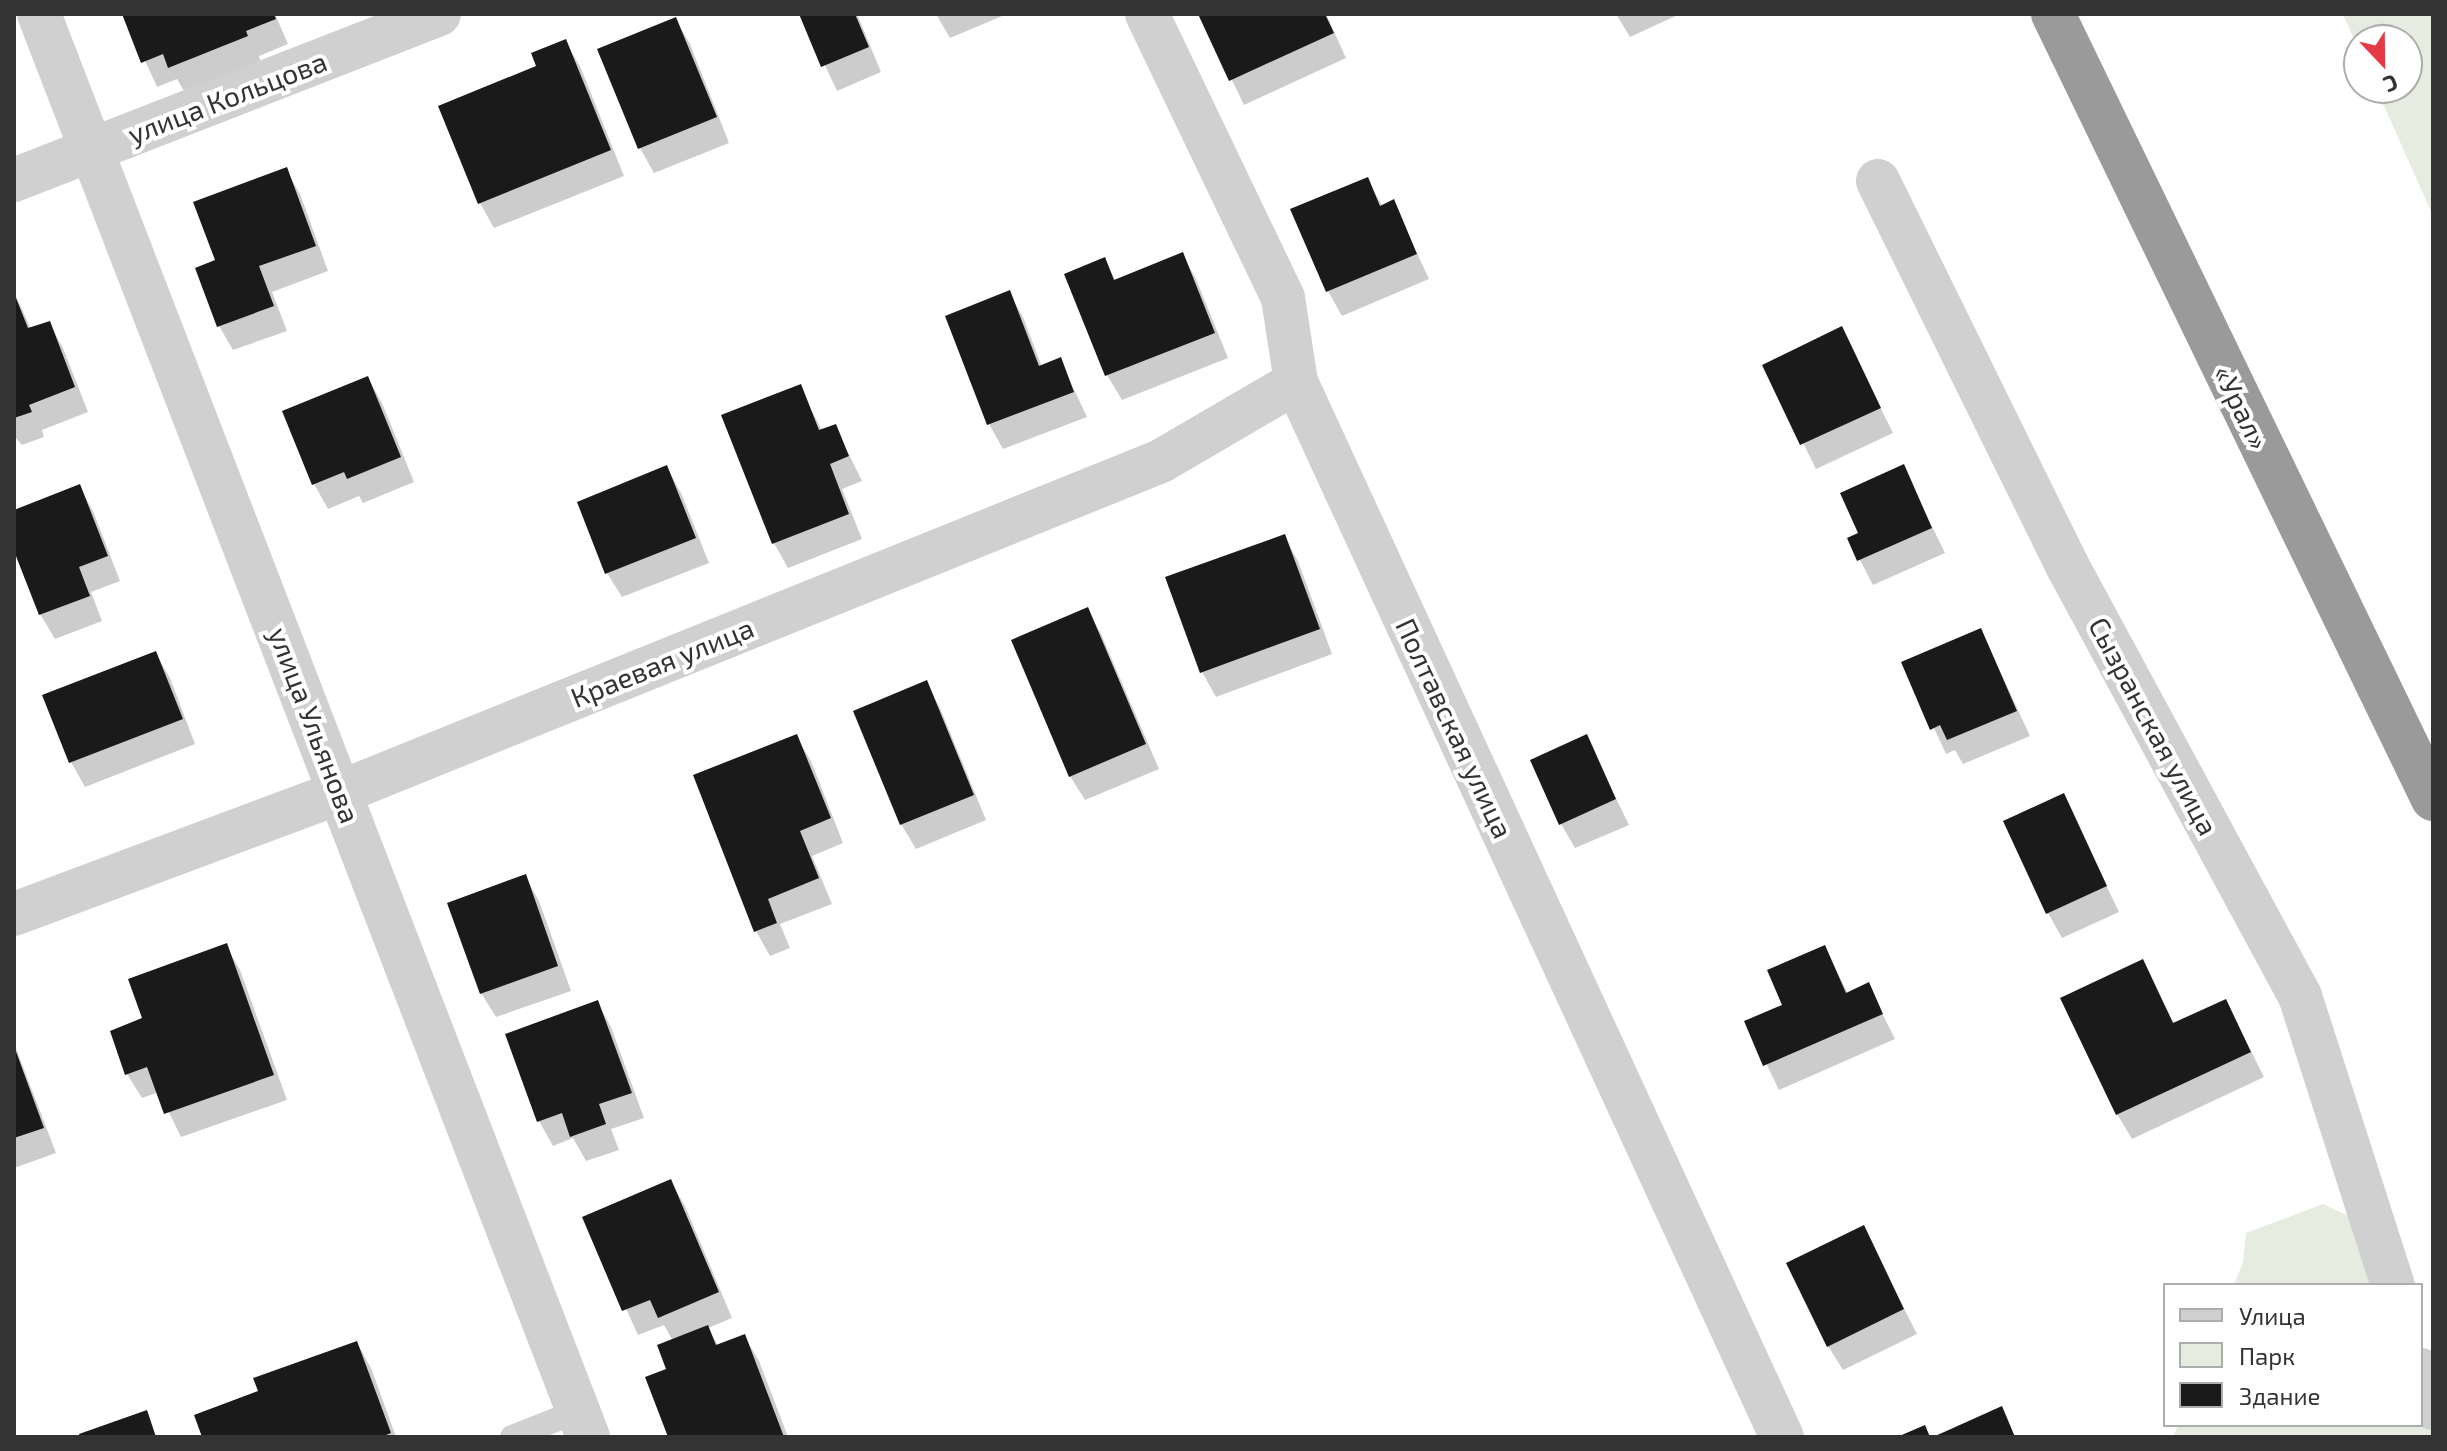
<!DOCTYPE html>
<meta charset="utf-8">
<style>
body{margin:0}
#map{position:relative;width:2447px;height:1451px;overflow:hidden;background:#fff;font-family:"Exo 2",sans-serif}
div>[style]{position:absolute}
.green>*{inset:0;background:#e6ecdf}
.shadow>*{inset:0;background:#0003}
.building>*{inset:0;background:#1a1a1a}
.lane>*{height:24px;margin:-12px;padding:0 12px;transform-origin:12px;border-radius:12px;background:#d0d0d0}
.street>*{height:44px;margin:-22px;padding:0 22px;transform-origin:22px;border-radius:22px;background:#d0d0d0}
.highway>*{height:44px;margin:-22px;padding:0 22px;transform-origin:22px;border-radius:22px;background:#9a9a9a}
span{translate:-50% -50%;white-space:nowrap;text-align:center;line-height:1.15;-webkit-text-stroke:8px #fff;paint-order:stroke}
.street-label{font-size:28px;color:#333}
.frame{position:absolute;inset:0;border:16px solid #333;pointer-events:none}
.legend{position:absolute;left:2163px;top:1283px;width:260px;height:144px;box-sizing:border-box;background:#fff;border:2px solid #adadad;margin:0;padding:10px 14px;list-style:none;font-size:24px;color:#333}
.legend li{display:flex;align-items:center;gap:16px;height:40px}
.legend b{width:40px;border:2px solid #adadad}
.north{position:absolute;left:2343px;top:24px;width:80px;height:80px;box-sizing:border-box;background:#fff;border:2px solid #adadad;border-radius:50%;rotate:158deg;font-size:22px;font-weight:700;line-height:32px;text-align:center;color:#333}
.north::after{content:'';display:block;margin:auto;width:28px;height:36px;background:#e63946;clip-path:polygon(50% 0,100% 100%,50% 72%,0 100%)}
</style>
<div id="map">
<div class="green">
<i style="clip-path:polygon(2343px 14px,2433px 14px,2433px 216px,2376px 88px,2407px 88px,2407px 40px,2359px 40px,2359px 51px)"></i>
<i style="clip-path:polygon(2323px 1204px,2355px 1219px,2381px 1285px,2234px 1285px,2243px 1262px,2246px 1233px)"></i>
<i style="clip-path:polygon(2433px 1414px,2433px 1437px,2173px 1437px,2178px 1425px,2421px 1425px)"></i>
</div>
<div class="shadow">
<i style="clip-path:polygon(124px 14px,275px 14px,288px 44px,259px 56px,261px 62px,184px 91px,177px 79px,157px 87px)"></i>
<i style="clip-path:polygon(801px 14px,857px 14px,881px 72px,837px 91px)"></i>
<i style="clip-path:polygon(936px 14px,1007px 14px,950px 38px)"></i>
<i style="clip-path:polygon(1200px 14px,1326px 14px,1346px 58px,1244px 105px)"></i>
<i style="clip-path:polygon(1616px 14px,1680px 14px,1630px 37px)"></i>
<i style="clip-path:polygon(675px 19px,690px 44px,729px 143px,654px 173px,640px 148px,600px 50px)"></i>
<i style="clip-path:polygon(565px 42px,580px 66px,624px 176px,494px 228px,480px 203px,441px 107px,539px 67px)"></i>
<i style="clip-path:polygon(286px 170px,300px 194px,328px 271px,272px 292px,287px 331px,233px 350px,219px 326px,217px 261px)"></i>
<i style="clip-path:polygon(1367px 180px,1383px 207px,1393px 202px,1429px 279px,1342px 316px,1328px 291px)"></i>
<i style="clip-path:polygon(1182px 254px,1196px 279px,1228px 358px,1122px 400px,1107px 375px,1104px 260px,1116px 281px)"></i>
<i style="clip-path:polygon(14px 292px,31px 329px,49px 323px,63px 348px,88px 412px,42px 430px,44px 437px,22px 445px,14px 436px)"></i>
<i style="clip-path:polygon(1009px 293px,1023px 317px,1042px 367px,1060px 360px,1087px 417px,1003px 449px,989px 424px)"></i>
<i style="clip-path:polygon(1841px 329px,1893px 433px,1816px 469px,1765px 366px)"></i>
<i style="clip-path:polygon(368px 378px,382px 403px,414px 482px,363px 503px,359px 496px,328px 509px,314px 484px)"></i>
<i style="clip-path:polygon(800px 387px,822px 431px,835px 426px,862px 481px,842px 489px,862px 539px,788px 568px,774px 543px)"></i>
<i style="clip-path:polygon(1903px 467px,1945px 553px,1873px 585px,1849px 539px,1861px 535px)"></i>
<i style="clip-path:polygon(667px 468px,681px 493px,709px 563px,622px 597px,607px 573px)"></i>
<i style="clip-path:polygon(79px 486px,93px 511px,120px 581px,91px 592px,102px 621px,55px 639px,40px 614px,14px 546px,14px 512px)"></i>
<i style="clip-path:polygon(1284px 536px,1298px 561px,1332px 654px,1216px 697px,1202px 672px)"></i>
<i style="clip-path:polygon(1087px 609px,1101px 634px,1159px 769px,1085px 800px,1070px 776px)"></i>
<i style="clip-path:polygon(1981px 630px,2030px 736px,1963px 764px,1955px 750px,1946px 754px,1904px 663px)"></i>
<i style="clip-path:polygon(155px 653px,170px 678px,195px 744px,85px 787px,71px 762px)"></i>
<i style="clip-path:polygon(926px 683px,940px 708px,986px 820px,916px 849px,901px 824px)"></i>
<i style="clip-path:polygon(796px 736px,811px 761px,843px 843px,812px 856px,832px 904px,780px 924px,790px 948px,770px 956px,756px 931px,695px 776px)"></i>
<i style="clip-path:polygon(1586px 737px,1629px 825px,1575px 848px,1561px 824px)"></i>
<i style="clip-path:polygon(2063px 796px,2119px 912px,2062px 938px,2048px 913px)"></i>
<i style="clip-path:polygon(525px 876px,539px 901px,571px 991px,496px 1017px,481px 993px)"></i>
<i style="clip-path:polygon(226px 946px,240px 970px,287px 1100px,181px 1137px,159px 1092px,142px 1098px,127px 1074px,145px 1020px)"></i>
<i style="clip-path:polygon(1825px 948px,1848px 994px,1868px 985px,1895px 1039px,1779px 1090px,1746px 1022px,1784px 1006px)"></i>
<i style="clip-path:polygon(2142px 962px,2175px 1025px,2226px 1001px,2264px 1077px,2132px 1139px,2117px 1114px)"></i>
<i style="clip-path:polygon(597px 1002px,611px 1027px,644px 1118px,611px 1129px,619px 1150px,586px 1161px,573px 1138px,553px 1146px,539px 1121px)"></i>
<i style="clip-path:polygon(14px 1043px,56px 1153px,14px 1168px)"></i>
<i style="clip-path:polygon(671px 1182px,685px 1206px,732px 1318px,708px 1328px,718px 1346px,745px 1337px,759px 1361px,788px 1437px,670px 1437px,668px 1370px,673px 1341px,664px 1325px,638px 1335px,585px 1218px)"></i>
<i style="clip-path:polygon(1863px 1228px,1917px 1334px,1843px 1370px,1828px 1346px)"></i>
<i style="clip-path:polygon(357px 1343px,371px 1368px,396px 1437px,205px 1437px)"></i>
</div>
<div class="building">
<i style="clip-path:polygon(122px 14px,274px 14px,276px 19px,246px 31px,248px 36px,168px 68px,163px 54px,141px 63px)"></i>
<i style="clip-path:polygon(799px 14px,855px 14px,869px 47px,821px 67px)"></i>
<i style="clip-path:polygon(1198px 14px,1325px 14px,1334px 33px,1229px 81px)"></i>
<i style="clip-path:polygon(676px 17px,717px 117px,638px 149px,597px 49px)"></i>
<i style="clip-path:polygon(566px 39px,611px 150px,478px 204px,438px 106px,536px 66px,531px 53px)"></i>
<i style="clip-path:polygon(287px 167px,316px 246px,259px 266px,274px 306px,217px 327px,195px 268px,215px 260px,193px 202px)"></i>
<i style="clip-path:polygon(1368px 177px,1380px 206px,1394px 199px,1417px 254px,1326px 292px,1290px 209px)"></i>
<i style="clip-path:polygon(1183px 252px,1215px 333px,1105px 376px,1064px 274px,1105px 257px,1114px 280px)"></i>
<i style="clip-path:polygon(1010px 290px,1039px 366px,1061px 357px,1074px 392px,987px 425px,945px 316px)"></i>
<i style="clip-path:polygon(14px 293px,28px 328px,50px 321px,75px 387px,29px 405px,32px 412px,14px 418px)"></i>
<i style="clip-path:polygon(1842px 326px,1881px 408px,1800px 445px,1762px 365px)"></i>
<i style="clip-path:polygon(368px 376px,401px 457px,347px 479px,344px 472px,312px 485px,282px 411px)"></i>
<i style="clip-path:polygon(801px 384px,819px 430px,836px 424px,849px 456px,830px 464px,849px 514px,772px 544px,721px 415px)"></i>
<i style="clip-path:polygon(1904px 464px,1932px 528px,1857px 561px,1847px 538px,1858px 533px,1840px 493px)"></i>
<i style="clip-path:polygon(667px 465px,696px 538px,605px 574px,577px 502px)"></i>
<i style="clip-path:polygon(80px 484px,108px 556px,79px 567px,90px 596px,39px 615px,14px 551px,14px 510px)"></i>
<i style="clip-path:polygon(1285px 534px,1320px 629px,1200px 673px,1165px 577px)"></i>
<i style="clip-path:polygon(1088px 607px,1146px 744px,1069px 777px,1011px 640px)"></i>
<i style="clip-path:polygon(1981px 628px,2017px 711px,1947px 740px,1940px 725px,1930px 730px,1901px 662px)"></i>
<i style="clip-path:polygon(156px 651px,183px 719px,69px 763px,42px 695px)"></i>
<i style="clip-path:polygon(927px 680px,974px 795px,900px 825px,853px 711px)"></i>
<i style="clip-path:polygon(797px 734px,831px 818px,800px 831px,819px 878px,768px 899px,777px 923px,754px 932px,693px 775px)"></i>
<i style="clip-path:polygon(1587px 734px,1616px 799px,1559px 825px,1530px 760px)"></i>
<i style="clip-path:polygon(2064px 793px,2107px 886px,2046px 914px,2003px 821px)"></i>
<i style="clip-path:polygon(526px 874px,558px 966px,480px 994px,447px 903px)"></i>
<i style="clip-path:polygon(227px 943px,274px 1075px,164px 1114px,147px 1067px,125px 1075px,110px 1031px,142px 1018px,128px 979px)"></i>
<i style="clip-path:polygon(1825px 945px,1846px 993px,1869px 982px,1883px 1014px,1763px 1066px,1744px 1021px,1782px 1005px,1767px 970px)"></i>
<i style="clip-path:polygon(2143px 959px,2173px 1023px,2226px 999px,2251px 1052px,2116px 1115px,2060px 998px)"></i>
<i style="clip-path:polygon(598px 1000px,632px 1093px,599px 1104px,606px 1124px,570px 1137px,562px 1113px,537px 1122px,505px 1034px)"></i>
<i style="clip-path:polygon(14px 1046px,44px 1128px,14px 1138px)"></i>
<i style="clip-path:polygon(671px 1179px,719px 1292px,658px 1318px,650px 1300px,622px 1311px,582px 1217px)"></i>
<i style="clip-path:polygon(1864px 1225px,1904px 1309px,1827px 1347px,1786px 1263px)"></i>
<i style="clip-path:polygon(708px 1325px,716px 1345px,745px 1334px,784px 1437px,668px 1437px,645px 1377px,666px 1369px,657px 1345px)"></i>
<i style="clip-path:polygon(357px 1341px,391px 1433px,381px 1437px,202px 1437px,194px 1415px,258px 1391px,253px 1378px)"></i>
<i style="clip-path:polygon(2002px 1406px,2015px 1437px,1933px 1437px)"></i>
<i style="clip-path:polygon(147px 1410px,156px 1437px,80px 1437px,79px 1434px)"></i>
<i style="clip-path:polygon(1925px 1425px,1930px 1437px,1897px 1437px)"></i>
</div>
<div class="lane">
<i style="left:512px;top:1437px;width:71px;rotate:-21.5deg"></i>
</div>
<div class="street">
<i style="left:39px;top:14px;width:1525px;rotate:68.9deg"></i>
<i style="left:1147px;top:14px;width:315px;rotate:64.4deg"></i>
<i style="left:1283px;top:298px;width:85px;rotate:81.2deg"></i>
<i style="left:1296px;top:382px;width:1162px;rotate:65.27deg"></i>
<i style="left:14px;top:180px;width:456px;rotate:-21.3deg"></i>
<i style="left:1878px;top:181px;width:430px;rotate:63.8deg"></i>
<i style="left:2068px;top:567px;width:488px;rotate:61.6deg"></i>
<i style="left:2300px;top:996px;width:304px;rotate:72.2deg"></i>
<i style="left:14px;top:914px;width:349px;rotate:-20.5deg"></i>
<i style="left:341px;top:792px;width:884px;rotate:-21.98deg"></i>
<i style="left:1161px;top:461px;width:156px;rotate:-30.3deg"></i>
<i style="left:2421px;top:1370px;width:40px;rotate:72deg"></i>
</div>
<div class="highway">
<i style="left:2053px;top:14px;width:872px;rotate:64.17deg"></i>
</div>
<div class="street-label">
<span style="left:227px;top:97px;rotate:-21deg">улица Кольцова</span>
<span style="left:2242px;top:407px;rotate:64deg">«Урал»</span>
<span style="left:662px;top:662px;rotate:-22deg">Краевая улица</span>
<span style="left:315px;top:725px;rotate:69deg">улица Ульянова</span>
<span style="left:2154px;top:726px;rotate:62deg">Сызранская улица</span>
<span style="left:1455px;top:728px;rotate:65deg">Полтавская улица</span>
</div>
<div class="frame"></div>
<ul class="legend">
<li><b style="height:10px;background:#d0d0d0"></b>Улица</li>
<li><b style="height:22px;background:#e6ecdf"></b>Парк</li>
<li><b style="height:22px;background:#1a1a1a"></b>Здание</li>
</ul>
<div class="north">С</div>
</div>
